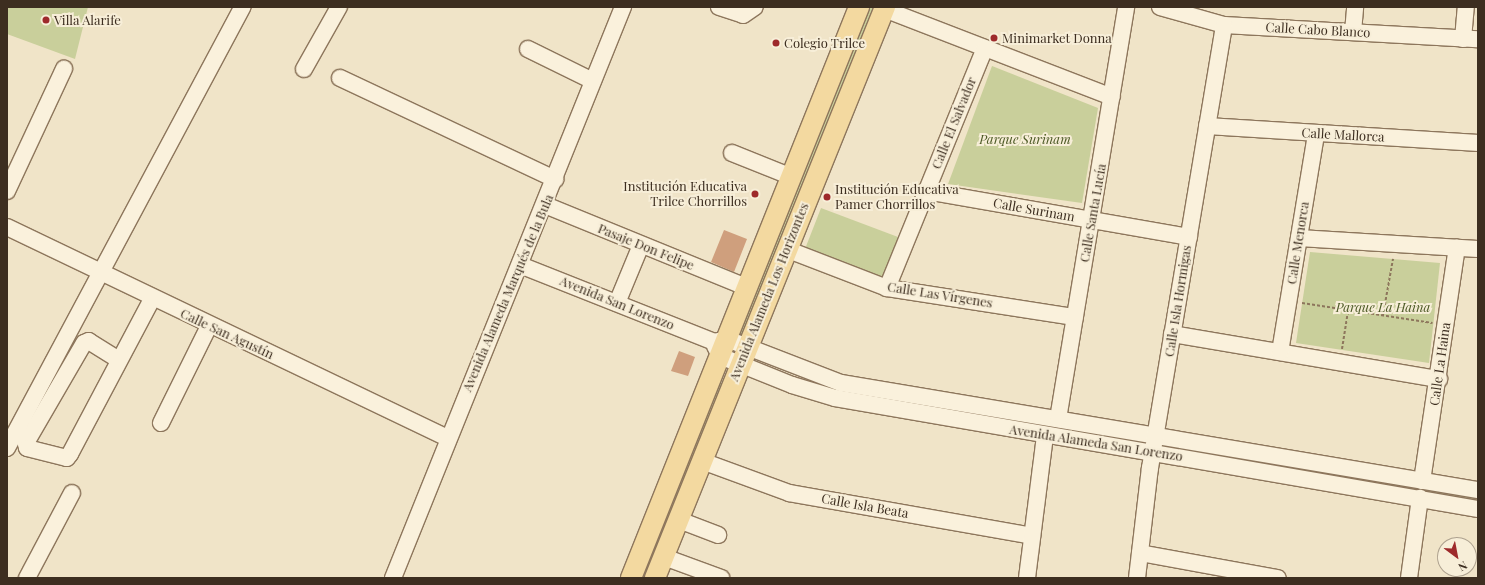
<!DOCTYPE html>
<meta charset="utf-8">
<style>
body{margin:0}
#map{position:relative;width:1485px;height:585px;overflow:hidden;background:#f0e4c8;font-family:"Playfair Display",serif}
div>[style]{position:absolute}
.green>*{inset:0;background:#c9cf9b}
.building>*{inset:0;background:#cf9f7d}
.path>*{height:2px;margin-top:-1px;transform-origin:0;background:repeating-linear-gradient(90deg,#8d765c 0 3px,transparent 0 5px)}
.roads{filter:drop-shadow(1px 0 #8d765c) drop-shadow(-1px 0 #8d765c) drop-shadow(0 1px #8d765c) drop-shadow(0 -1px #8d765c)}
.minor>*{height:16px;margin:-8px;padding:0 8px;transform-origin:8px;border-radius:8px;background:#faf1dc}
.major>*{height:20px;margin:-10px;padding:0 10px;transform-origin:10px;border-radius:10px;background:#f3d9a0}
.dots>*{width:11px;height:11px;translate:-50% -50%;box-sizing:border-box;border:2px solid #f7eed8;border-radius:50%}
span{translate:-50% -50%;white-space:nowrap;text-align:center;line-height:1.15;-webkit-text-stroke:4px #f7eed8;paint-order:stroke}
.poi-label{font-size:13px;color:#3d2e20}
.left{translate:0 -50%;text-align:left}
.right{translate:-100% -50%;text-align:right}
.street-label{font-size:13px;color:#3d2e20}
.park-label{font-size:13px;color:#4d5a26;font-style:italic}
.frame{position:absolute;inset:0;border:8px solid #3d2e20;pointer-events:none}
.north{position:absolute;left:1437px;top:537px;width:40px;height:40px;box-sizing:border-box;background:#f7eed8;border:1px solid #ada18e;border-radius:50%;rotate:148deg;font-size:11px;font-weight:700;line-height:16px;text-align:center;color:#3d2e20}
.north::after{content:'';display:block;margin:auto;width:14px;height:18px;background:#9e2a2b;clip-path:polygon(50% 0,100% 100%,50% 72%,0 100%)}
</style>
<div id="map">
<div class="green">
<i style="clip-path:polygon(7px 7px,88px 7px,75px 59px,7px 34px)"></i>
<i style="clip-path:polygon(865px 7px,879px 7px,747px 336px,735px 332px)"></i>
<i style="clip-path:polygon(992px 66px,1098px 108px,1082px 203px,948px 184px)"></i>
<i style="clip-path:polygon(821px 208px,898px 237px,883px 277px,805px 249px)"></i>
<i style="clip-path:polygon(1310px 252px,1440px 263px,1429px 363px,1296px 343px)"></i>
<i style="clip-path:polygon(715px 381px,727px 386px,650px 578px,636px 578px)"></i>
<i style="clip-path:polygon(1173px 444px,1478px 496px,1478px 504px,1172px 452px)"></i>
</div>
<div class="building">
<i style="clip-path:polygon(724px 230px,747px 239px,734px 272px,711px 262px)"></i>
<i style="clip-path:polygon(679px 351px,695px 357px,688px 376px,671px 371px)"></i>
</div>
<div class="path">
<i style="left:1302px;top:303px;width:132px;rotate:8.7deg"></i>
<i style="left:1383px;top:315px;width:57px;rotate:-79.9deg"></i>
<i style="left:1342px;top:349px;width:39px;rotate:-81deg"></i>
</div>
<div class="roads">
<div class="minor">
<i style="left:719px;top:7px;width:25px;rotate:18deg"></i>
<i style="left:743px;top:15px;width:14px;rotate:-34deg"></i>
<i style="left:1160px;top:7px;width:66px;rotate:15.7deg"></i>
<i style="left:1224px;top:25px;width:254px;rotate:3.2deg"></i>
<i style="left:884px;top:9px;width:244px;rotate:21.1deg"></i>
<i style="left:1353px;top:32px;width:25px;rotate:-85deg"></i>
<i style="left:1463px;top:39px;width:32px;rotate:-85deg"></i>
<i style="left:528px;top:49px;width:72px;rotate:26.2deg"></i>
<i style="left:304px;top:69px;width:71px;rotate:-60.6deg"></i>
<i style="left:340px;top:78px;width:238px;rotate:25.2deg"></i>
<i style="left:1207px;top:126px;width:272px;rotate:3.6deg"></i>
<i style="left:732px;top:153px;width:65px;rotate:21.8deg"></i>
<i style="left:7px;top:191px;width:135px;rotate:-65deg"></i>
<i style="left:926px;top:191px;width:267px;rotate:9.9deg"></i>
<i style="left:545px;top:205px;width:219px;rotate:22.2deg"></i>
<i style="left:7px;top:227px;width:489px;rotate:25.6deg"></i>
<i style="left:1299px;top:238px;width:179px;rotate:3.5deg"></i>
<i style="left:786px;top:249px;width:108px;rotate:21.1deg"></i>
<i style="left:887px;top:288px;width:190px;rotate:8.8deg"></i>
<i style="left:520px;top:265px;width:209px;rotate:21.6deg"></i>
<i style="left:714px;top:342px;width:13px;rotate:-13deg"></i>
<i style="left:727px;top:339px;width:122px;rotate:21.1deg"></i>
<i style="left:841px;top:383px;width:646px;rotate:9.54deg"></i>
<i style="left:887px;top:288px;width:259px;rotate:-67.8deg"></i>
<i style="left:617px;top:303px;width:63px;rotate:-67.5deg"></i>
<i style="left:1172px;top:334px;width:271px;rotate:9.6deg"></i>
<i style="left:715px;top:346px;width:11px;rotate:63deg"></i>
<i style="left:720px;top:356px;width:78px;rotate:21.9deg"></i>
<i style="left:792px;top:385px;width:45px;rotate:16.8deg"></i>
<i style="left:835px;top:398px;width:653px;rotate:9.79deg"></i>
<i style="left:1280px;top:352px;width:221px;rotate:-80.6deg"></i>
<i style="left:119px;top:360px;width:36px;rotate:-148deg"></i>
<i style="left:89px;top:341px;width:5px;rotate:158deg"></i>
<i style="left:84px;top:343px;width:116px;rotate:120.1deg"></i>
<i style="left:26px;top:443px;width:5px;rotate:79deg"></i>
<i style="left:27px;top:448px;width:41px;rotate:14deg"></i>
<i style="left:67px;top:458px;width:5px;rotate:-53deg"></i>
<i style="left:70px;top:454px;width:175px;rotate:-62.1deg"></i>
<i style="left:1058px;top:419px;width:418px;rotate:-80.6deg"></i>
<i style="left:161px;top:423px;width:108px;rotate:-63.7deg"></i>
<i style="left:7px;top:448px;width:500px;rotate:-61.9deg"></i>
<i style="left:702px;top:461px;width:93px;rotate:20.2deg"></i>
<i style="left:789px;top:493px;width:247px;rotate:10deg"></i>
<i style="left:1422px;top:481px;width:236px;rotate:-81.5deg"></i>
<i style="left:679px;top:520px;width:42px;rotate:21deg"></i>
<i style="left:1140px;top:553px;width:140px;rotate:10.3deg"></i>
<i style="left:664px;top:557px;width:61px;rotate:20.2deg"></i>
<i style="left:27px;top:578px;width:96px;rotate:-62.1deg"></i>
<i style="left:393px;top:578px;width:616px;rotate:-68.06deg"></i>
<i style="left:1027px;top:578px;width:143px;rotate:-82.8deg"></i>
<i style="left:1137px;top:578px;width:111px;rotate:-83.3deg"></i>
<i style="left:1150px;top:468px;width:449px;rotate:-80.5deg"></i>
<i style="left:1409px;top:578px;width:81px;rotate:-82.2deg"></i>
</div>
<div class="major">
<i style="left:631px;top:578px;width:615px;rotate:-68.23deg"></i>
<i style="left:655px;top:578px;width:616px;rotate:-68.06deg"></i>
</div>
</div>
<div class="dots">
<i style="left:46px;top:20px;background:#9e2a2b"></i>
<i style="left:994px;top:38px;background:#9e2a2b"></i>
<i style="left:776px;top:43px;background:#9e2a2b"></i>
<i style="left:755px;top:194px;background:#9e2a2b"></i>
<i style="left:827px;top:197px;background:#9e2a2b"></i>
</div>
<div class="poi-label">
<span class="left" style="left:54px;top:20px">Villa Alarife</span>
<span class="left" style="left:1002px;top:38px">Minimarket Donna</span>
<span class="left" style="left:784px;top:43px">Colegio Trilce</span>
<span class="right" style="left:747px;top:194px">Institución Educativa<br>Trilce Chorrillos</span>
<span class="left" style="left:835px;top:197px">Institución Educativa<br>Pamer Chorrillos</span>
</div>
<div class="street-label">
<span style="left:1318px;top:30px;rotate:3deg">Calle Cabo Blanco</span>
<span style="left:954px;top:123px;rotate:-68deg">Calle El Salvador</span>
<span style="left:1343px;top:135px;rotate:3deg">Calle Mallorca</span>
<span style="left:1034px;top:210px;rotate:10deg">Calle Surinam</span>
<span style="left:1093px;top:213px;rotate:-80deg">Calle Santa Lucía</span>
<span style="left:1298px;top:243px;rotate:-81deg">Calle Menorca</span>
<span style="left:646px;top:247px;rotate:22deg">Pasaje Don Felipe</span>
<span style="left:769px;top:292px;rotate:-68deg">Avenida Alameda Los Horizontes</span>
<span style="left:508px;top:293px;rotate:-67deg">Avenida Alameda Marqués de la Bula</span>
<span style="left:940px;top:295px;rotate:9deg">Calle Las Vírgenes</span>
<span style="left:1178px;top:301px;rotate:-81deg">Calle Isla Hormigas</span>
<span style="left:617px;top:303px;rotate:22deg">Avenida San Lorenzo</span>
<span style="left:227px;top:334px;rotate:25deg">Calle San Agustín</span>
<span style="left:1440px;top:364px;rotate:-82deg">Calle La Haina</span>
<span style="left:1096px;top:443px;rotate:9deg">Avenida Alameda San Lorenzo</span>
<span style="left:865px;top:506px;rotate:10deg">Calle Isla Beata</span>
</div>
<div class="park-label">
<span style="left:1025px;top:139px">Parque Surinam</span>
<span style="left:1383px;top:307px">Parque La Haina</span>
</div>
<div class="frame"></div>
<div class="north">N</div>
</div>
